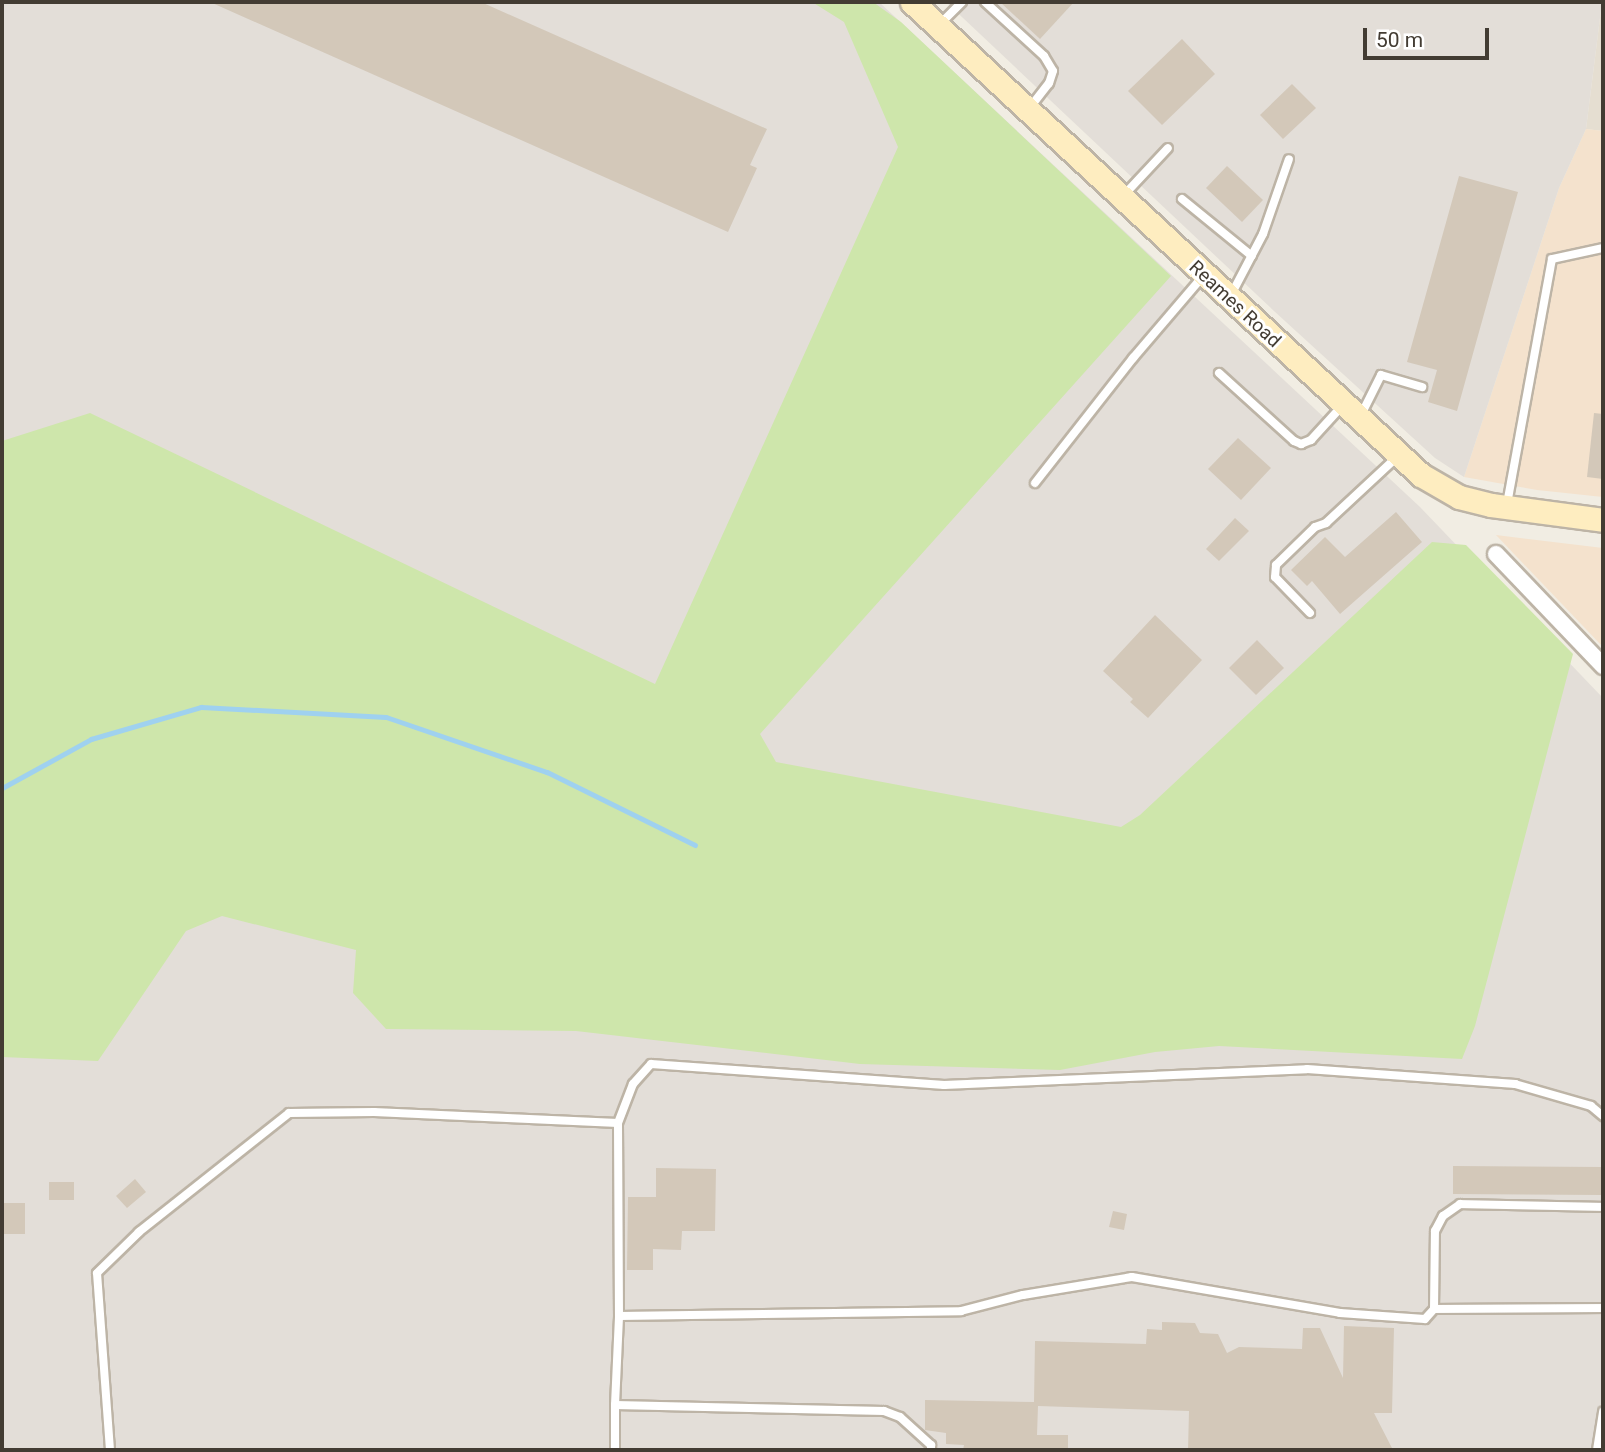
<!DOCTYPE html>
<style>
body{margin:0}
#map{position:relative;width:1605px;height:1452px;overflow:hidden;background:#f1ede3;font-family:Roboto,sans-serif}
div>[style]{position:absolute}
.residential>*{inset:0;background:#e5ded1}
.commercial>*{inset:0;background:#f4e2cd}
.industrial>*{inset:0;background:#e3ded8}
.green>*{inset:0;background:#cee6ab}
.stream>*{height:5px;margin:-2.5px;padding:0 2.5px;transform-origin:2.5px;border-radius:2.5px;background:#9fd1ef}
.building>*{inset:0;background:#d3c8b9}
.roads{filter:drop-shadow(2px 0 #bdb4a6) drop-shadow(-2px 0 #bdb4a6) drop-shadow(0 2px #bdb4a6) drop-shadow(0 -2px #bdb4a6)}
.service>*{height:8px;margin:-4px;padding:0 4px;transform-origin:4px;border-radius:4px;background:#fff}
.minor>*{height:16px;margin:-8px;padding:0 8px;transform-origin:8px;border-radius:8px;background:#fff}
.secondary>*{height:23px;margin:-11.5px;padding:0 11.5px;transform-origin:11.5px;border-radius:11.5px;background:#feedc0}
span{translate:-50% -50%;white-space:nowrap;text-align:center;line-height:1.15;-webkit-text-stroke:6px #fff;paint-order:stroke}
.street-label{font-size:19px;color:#433c33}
.frame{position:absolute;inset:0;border:4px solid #433c33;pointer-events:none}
.scale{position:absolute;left:1363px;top:28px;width:126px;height:32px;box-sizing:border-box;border:4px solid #433c33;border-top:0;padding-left:9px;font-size:21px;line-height:24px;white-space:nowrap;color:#433c33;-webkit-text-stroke:5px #fff;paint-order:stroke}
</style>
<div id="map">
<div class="residential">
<i style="clip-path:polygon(1602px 2px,1603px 2px,1603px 131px,1586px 129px)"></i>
</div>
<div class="commercial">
<i style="clip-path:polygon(1586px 129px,1603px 131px,1603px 497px,1537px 490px,1464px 477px,1559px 188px)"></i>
<i style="clip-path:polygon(1496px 535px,1603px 548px,1603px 647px)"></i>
</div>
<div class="industrial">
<i style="clip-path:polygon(2px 2px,879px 2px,1420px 507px,1603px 698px,1603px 1450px,2px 1450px)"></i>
<i style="clip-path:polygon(946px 2px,1602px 2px,1586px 129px,1559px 188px,1464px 477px,1435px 458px,1274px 311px)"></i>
</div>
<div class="green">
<i style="clip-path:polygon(812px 2px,873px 2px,901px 22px,1171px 276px,760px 734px,776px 762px,1121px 827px,1140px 815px,1432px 542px,1466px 545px,1573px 654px,1475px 1026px,1462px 1059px,1219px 1046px,1155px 1052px,1060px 1070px,860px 1064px,576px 1031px,386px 1029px,353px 993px,356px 950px,222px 916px,186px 931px,98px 1061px,2px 1057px,2px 441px,90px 413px,655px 684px,898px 147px,844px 22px)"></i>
</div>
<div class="stream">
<i style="left:2px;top:788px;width:102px;rotate:-28.8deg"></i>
<i style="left:91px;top:739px;width:115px;rotate:-16.2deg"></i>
<i style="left:201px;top:707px;width:185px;rotate:3.1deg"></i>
<i style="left:386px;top:717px;width:170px;rotate:18.9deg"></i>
<i style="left:547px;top:772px;width:165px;rotate:26.3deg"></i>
</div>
<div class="building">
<i style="clip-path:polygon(210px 2px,481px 2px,767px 129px,750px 165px,757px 168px,728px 232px)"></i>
<i style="clip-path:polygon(1000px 2px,1074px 2px,1040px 39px)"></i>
<i style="clip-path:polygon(1182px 39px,1215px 74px,1162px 125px,1128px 91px)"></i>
<i style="clip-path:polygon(1292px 84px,1316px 108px,1283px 139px,1260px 115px)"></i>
<i style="clip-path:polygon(1227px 166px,1263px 200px,1242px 222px,1206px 188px)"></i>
<i style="clip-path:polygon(1459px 176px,1518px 192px,1457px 411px,1428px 402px,1437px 370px,1407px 362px)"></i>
<i style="clip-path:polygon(1594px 413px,1603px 414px,1603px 479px,1587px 477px)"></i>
<i style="clip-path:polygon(1238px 438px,1271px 468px,1241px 500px,1208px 469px)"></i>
<i style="clip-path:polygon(1396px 512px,1422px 542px,1340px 614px,1312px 581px,1307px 586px,1291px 570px,1325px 537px,1345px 557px)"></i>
<i style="clip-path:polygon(1235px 518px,1249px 531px,1219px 561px,1206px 549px)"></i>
<i style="clip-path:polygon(1155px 615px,1202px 660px,1148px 718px,1130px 702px,1133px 699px,1103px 671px)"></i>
<i style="clip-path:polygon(1257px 640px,1284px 668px,1256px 695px,1229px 668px)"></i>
<i style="clip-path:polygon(1453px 1166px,1603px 1167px,1603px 1195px,1453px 1194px)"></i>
<i style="clip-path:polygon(656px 1168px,716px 1169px,715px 1231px,682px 1231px,681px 1250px,653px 1249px,653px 1270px,627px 1270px,628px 1197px,656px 1197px)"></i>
<i style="clip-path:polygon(135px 1179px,146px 1192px,127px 1208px,116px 1196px)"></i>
<i style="clip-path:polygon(49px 1182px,74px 1182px,74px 1200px,49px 1200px)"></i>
<i style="clip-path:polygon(2px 1203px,25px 1203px,25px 1234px,2px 1234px)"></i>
<i style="clip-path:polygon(1113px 1211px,1127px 1214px,1124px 1230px,1109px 1227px)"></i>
<i style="clip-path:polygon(1162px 1322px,1195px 1323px,1200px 1333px,1218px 1334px,1227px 1353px,1239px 1347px,1302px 1349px,1303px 1328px,1320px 1328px,1343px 1378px,1344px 1326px,1394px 1328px,1392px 1413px,1374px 1413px,1393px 1450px,1188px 1450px,1189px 1411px,1038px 1406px,1037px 1435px,1068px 1435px,1068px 1450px,963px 1450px,964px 1445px,946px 1444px,946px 1433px,925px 1430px,925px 1400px,1034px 1402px,1035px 1341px,1146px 1344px,1147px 1329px,1162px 1330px)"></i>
</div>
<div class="roads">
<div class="service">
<i style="left:985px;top:2px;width:80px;rotate:42.5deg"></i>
<i style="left:1044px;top:56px;width:17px;rotate:59deg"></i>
<i style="left:1053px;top:71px;width:13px;rotate:108deg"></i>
<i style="left:1049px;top:83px;width:31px;rotate:128deg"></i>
<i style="left:940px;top:24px;width:31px;rotate:-45deg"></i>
<i style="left:1124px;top:195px;width:64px;rotate:-46.9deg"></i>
<i style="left:1182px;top:199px;width:90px;rotate:39.2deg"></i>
<i style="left:1231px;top:295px;width:69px;rotate:-62.3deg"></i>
<i style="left:1263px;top:234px;width:79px;rotate:-70.9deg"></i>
<i style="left:1219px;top:373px;width:101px;rotate:42.2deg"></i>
<i style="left:1294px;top:441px;width:8px;rotate:23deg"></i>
<i style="left:1301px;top:444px;width:11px;rotate:-22deg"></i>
<i style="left:1311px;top:440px;width:47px;rotate:-47.6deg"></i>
<i style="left:1360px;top:417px;width:47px;rotate:-63.4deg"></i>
<i style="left:1381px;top:375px;width:43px;rotate:16.3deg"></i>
<i style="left:1035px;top:483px;width:159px;rotate:-51.9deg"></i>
<i style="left:1133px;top:358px;width:109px;rotate:-49.5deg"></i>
<i style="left:1507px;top:504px;width:249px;rotate:-79.6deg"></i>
<i style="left:1552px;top:259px;width:52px;rotate:-12.2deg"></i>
<i style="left:1310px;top:613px;width:50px;rotate:-134.2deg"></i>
<i style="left:1275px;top:577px;width:12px;rotate:-85deg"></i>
<i style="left:1276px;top:565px;width:54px;rotate:-44.3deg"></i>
<i style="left:1315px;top:527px;width:12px;rotate:-20deg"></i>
<i style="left:1326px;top:523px;width:98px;rotate:-42.9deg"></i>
<i style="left:1434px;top:1309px;width:169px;rotate:-0.3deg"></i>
<i style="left:619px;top:1316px;width:193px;rotate:-90.3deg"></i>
<i style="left:618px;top:1123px;width:42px;rotate:-69deg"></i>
<i style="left:633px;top:1084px;width:27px;rotate:-48deg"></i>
<i style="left:651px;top:1064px;width:294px;rotate:4.1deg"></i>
<i style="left:944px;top:1085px;width:363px;rotate:-2.5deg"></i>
<i style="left:1307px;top:1069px;width:209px;rotate:4.1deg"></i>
<i style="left:1515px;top:1084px;width:79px;rotate:16.1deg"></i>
<i style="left:1591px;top:1106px;width:16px;rotate:40deg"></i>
<i style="left:615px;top:1405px;width:89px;rotate:-87.4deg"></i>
<i style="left:619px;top:1316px;width:342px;rotate:-0.8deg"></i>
<i style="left:961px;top:1311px;width:64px;rotate:-14.5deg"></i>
<i style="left:1023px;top:1295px;width:110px;rotate:-9.4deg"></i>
<i style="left:1132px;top:1277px;width:211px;rotate:9.8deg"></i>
<i style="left:1340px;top:1313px;width:85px;rotate:4deg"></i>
<i style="left:1425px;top:1319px;width:13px;rotate:-48deg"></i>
<i style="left:1434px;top:1309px;width:78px;rotate:-89.3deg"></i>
<i style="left:1435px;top:1231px;width:17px;rotate:-62deg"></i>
<i style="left:1443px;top:1216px;width:21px;rotate:-35deg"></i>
<i style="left:1460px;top:1204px;width:143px;rotate:1.2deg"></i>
<i style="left:110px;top:1450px;width:177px;rotate:-94.2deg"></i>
<i style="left:97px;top:1273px;width:59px;rotate:-44.3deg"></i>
<i style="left:139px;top:1232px;width:191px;rotate:-38.4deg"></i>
<i style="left:289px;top:1113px;width:85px;rotate:-0.7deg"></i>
<i style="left:374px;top:1112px;width:244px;rotate:2.6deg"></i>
<i style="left:615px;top:1450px;width:45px;rotate:-90deg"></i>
<i style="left:615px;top:1405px;width:269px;rotate:1.3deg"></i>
<i style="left:884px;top:1411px;width:17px;rotate:21deg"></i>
<i style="left:900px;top:1417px;width:42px;rotate:42.1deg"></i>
<i style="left:931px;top:1445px;width:5px;rotate:90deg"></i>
<i style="left:1597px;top:1450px;width:39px;rotate:-81deg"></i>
</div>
<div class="minor">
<i style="left:1496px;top:554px;width:155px;rotate:46.3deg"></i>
</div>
<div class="secondary">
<i style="left:912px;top:2px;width:695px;rotate:42.9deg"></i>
<i style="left:1421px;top:475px;width:44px;rotate:30.1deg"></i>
<i style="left:1459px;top:497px;width:33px;rotate:14deg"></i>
<i style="left:1491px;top:505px;width:113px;rotate:7.6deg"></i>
</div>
</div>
<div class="street-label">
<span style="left:1235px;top:304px;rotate:43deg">Reames Road</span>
</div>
<div class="frame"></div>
<div class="scale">50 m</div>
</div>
